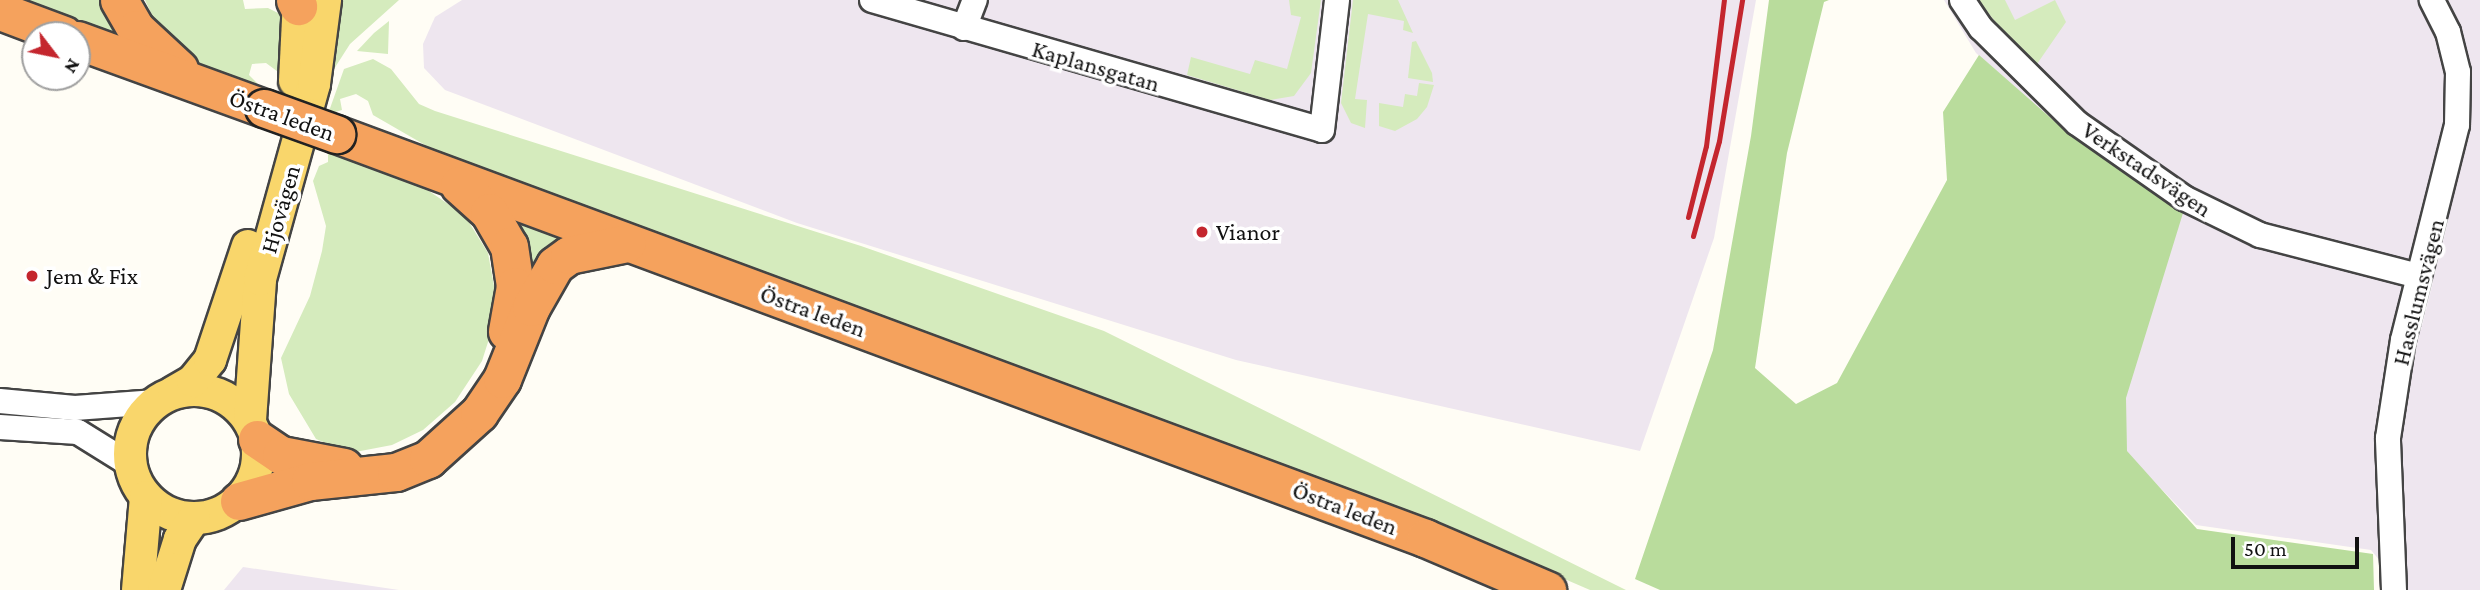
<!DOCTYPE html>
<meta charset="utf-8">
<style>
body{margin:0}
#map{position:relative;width:2480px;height:590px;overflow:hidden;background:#fffdf5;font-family:"Crimson Pro",serif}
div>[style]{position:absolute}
.industrial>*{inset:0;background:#eee6ef}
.green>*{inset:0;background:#d5ebbd}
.forest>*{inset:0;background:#b9dc9c}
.roads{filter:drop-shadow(2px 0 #444) drop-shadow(-2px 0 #444) drop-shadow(0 2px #444) drop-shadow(0 -2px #444)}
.minor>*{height:24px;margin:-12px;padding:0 12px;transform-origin:12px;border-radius:12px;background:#fff}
.major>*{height:32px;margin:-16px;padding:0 16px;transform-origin:16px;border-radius:16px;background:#f9d66b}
.major>.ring{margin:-16px;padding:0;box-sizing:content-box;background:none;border:32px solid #f9d66b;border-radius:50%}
.highway>*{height:37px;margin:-18.5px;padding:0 18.5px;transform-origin:18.5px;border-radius:18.5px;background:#f5a25d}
.rail>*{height:5px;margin:-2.5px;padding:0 2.5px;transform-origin:2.5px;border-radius:2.5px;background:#c4262e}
.bridges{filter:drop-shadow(2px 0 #222) drop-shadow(-2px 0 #222) drop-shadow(0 2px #222) drop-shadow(0 -2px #222)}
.highway-bridge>*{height:37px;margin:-18.5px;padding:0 18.5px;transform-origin:18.5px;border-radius:18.5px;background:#f5a25d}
.dots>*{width:19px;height:19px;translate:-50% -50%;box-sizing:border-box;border:4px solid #fff;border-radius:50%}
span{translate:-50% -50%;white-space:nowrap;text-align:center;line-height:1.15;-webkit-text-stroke:7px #fff;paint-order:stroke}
.street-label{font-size:24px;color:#111}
.poi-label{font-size:24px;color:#111}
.left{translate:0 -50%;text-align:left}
.north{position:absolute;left:21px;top:21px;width:70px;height:70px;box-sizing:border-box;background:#fff;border:2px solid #a0a0a0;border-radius:50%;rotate:122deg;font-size:19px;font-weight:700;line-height:28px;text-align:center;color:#111}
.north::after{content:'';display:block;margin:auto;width:24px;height:32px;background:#c4262e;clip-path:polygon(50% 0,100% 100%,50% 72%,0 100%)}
.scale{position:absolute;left:2231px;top:537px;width:128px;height:32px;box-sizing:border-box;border:4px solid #111;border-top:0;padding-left:9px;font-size:21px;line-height:24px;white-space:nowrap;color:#111;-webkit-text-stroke:5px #fff;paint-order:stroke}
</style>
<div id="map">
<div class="industrial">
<i style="clip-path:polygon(462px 0,1756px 0,1714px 238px,1640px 451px,1236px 360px,797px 223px,445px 90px,424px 68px,423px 44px,435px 17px)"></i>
<i style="clip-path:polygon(1944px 0,2480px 0,2480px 590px,2404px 590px,2371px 550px,2196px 525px,2124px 450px,2065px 133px,1976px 53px)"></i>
<i style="clip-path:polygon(243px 567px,399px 590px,224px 590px)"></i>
</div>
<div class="green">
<i style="clip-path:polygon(13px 0,107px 0,139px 46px)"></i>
<i style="clip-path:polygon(145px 0,243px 0,245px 9px,268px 8px,280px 14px,288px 43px,285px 77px,266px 63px,252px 64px,249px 75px,267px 93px,195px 61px,164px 41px)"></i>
<i style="clip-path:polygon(336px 0,399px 0,350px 44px,334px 69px,329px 66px)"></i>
<i style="clip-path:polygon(1289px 0,1321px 0,1311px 73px,1294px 96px,1270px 100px,1187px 75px,1191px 57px,1250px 74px,1255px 60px,1287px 69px,1301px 17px,1291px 15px)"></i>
<i style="clip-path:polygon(1353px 0,1398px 0,1413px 33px,1403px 30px,1404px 21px,1368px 14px,1355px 99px,1367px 100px,1365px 128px,1351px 123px,1341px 103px)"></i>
<i style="clip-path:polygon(1978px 0,2005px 0,2015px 20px,2055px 0,2066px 22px,2037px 64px,2012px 43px)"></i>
<i style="clip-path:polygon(389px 21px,388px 54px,357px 51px,374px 33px)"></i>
<i style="clip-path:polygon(1416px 41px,1432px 73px,1433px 82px,1408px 78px,1412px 42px)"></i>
<i style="clip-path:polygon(373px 59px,391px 69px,419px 104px,435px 111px,861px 246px,1104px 331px,1626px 590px,1590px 590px,1417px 515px,451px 160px,373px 115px,368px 101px,356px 94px,340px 99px,342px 110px,328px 114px,344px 69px)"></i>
<i style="clip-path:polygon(1419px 83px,1434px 85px,1427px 107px,1417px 119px,1395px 131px,1379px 126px,1379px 103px,1403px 107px,1405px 94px,1417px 96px)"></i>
<i style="clip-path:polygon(328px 152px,423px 187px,454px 208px,467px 219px,488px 253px,496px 297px,495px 320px,482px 361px,455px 402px,423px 430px,392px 445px,350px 453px,316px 439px,289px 394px,281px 358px,310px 296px,322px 251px,326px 226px,313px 181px,319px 166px,328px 162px)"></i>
<i style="clip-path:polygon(510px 217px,563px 237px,563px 243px,533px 282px)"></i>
</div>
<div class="forest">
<i style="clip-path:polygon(1769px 0,1829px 0,1824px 2px,1787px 153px,1755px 368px,1796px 404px,1837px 383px,1947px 180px,1943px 112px,1979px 55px,2070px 135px,2183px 213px,2126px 398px,2127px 451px,2197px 529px,2373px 554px,2374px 590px,1660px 590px,1635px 579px,1713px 350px,1751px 136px)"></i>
</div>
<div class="roads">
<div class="minor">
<i style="left:872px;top:0;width:468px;rotate:16.1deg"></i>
<i style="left:1322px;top:130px;width:131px;rotate:-83.4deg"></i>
<i style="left:1962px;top:0;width:34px;rotate:56deg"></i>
<i style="left:1981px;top:28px;width:135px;rotate:44.7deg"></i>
<i style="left:2077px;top:123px;width:131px;rotate:35deg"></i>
<i style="left:2184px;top:198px;width:85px;rotate:26deg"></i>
<i style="left:2260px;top:235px;width:163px;rotate:14.5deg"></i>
<i style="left:964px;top:28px;width:30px;rotate:-69deg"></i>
<i style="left:0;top:401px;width:75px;rotate:5.3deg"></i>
<i style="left:75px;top:408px;width:81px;rotate:-4.2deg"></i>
<i style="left:0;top:427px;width:78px;rotate:3.7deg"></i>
<i style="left:78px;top:432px;width:62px;rotate:31.9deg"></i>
<i style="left:2394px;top:590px;width:152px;rotate:-92.3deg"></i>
<i style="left:2388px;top:438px;width:99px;rotate:-81.3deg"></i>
<i style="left:2403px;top:340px;width:222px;rotate:-75.9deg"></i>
<i style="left:2457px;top:125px;width:53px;rotate:-88.9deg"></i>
<i style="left:2458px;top:72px;width:41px;rotate:-104deg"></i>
<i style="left:2448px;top:32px;width:36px;rotate:-117deg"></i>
</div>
<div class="major">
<i style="left:295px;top:81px;width:81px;rotate:-87.2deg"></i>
<i class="ring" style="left:130px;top:390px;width:96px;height:96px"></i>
<i style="left:174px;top:392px;width:22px;rotate:-30deg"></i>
<i style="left:193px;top:381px;width:27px;rotate:-51deg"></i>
<i style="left:210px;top:360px;width:120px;rotate:-71.6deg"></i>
<i style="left:250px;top:420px;width:141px;rotate:-85.9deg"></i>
<i style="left:260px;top:279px;width:202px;rotate:-74.5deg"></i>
<i style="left:314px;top:84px;width:85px;rotate:-82.5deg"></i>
<i style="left:138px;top:590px;width:93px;rotate:-85.1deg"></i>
<i style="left:164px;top:590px;width:53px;rotate:-72.6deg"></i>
<i style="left:180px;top:539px;width:25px;rotate:-56deg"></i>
</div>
<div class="highway">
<i style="left:119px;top:0;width:34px;rotate:60deg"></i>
<i style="left:136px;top:29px;width:59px;rotate:42.9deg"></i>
<i style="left:295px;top:0;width:7px;rotate:63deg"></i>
<i style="left:0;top:11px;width:68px;rotate:20.6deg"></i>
<i style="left:77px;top:40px;width:199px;rotate:20deg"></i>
<i style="left:336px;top:134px;width:1162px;rotate:20.35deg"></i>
<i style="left:1425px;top:538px;width:133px;rotate:23.1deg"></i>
<i style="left:459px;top:185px;width:40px;rotate:42deg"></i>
<i style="left:489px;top:212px;width:39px;rotate:60deg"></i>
<i style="left:509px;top:246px;width:40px;rotate:81.5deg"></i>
<i style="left:515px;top:286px;width:46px;rotate:100.1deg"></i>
<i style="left:257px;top:439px;width:29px;rotate:34deg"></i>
<i style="left:281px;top:455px;width:64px;rotate:10.8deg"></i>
<i style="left:239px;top:501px;width:74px;rotate:-15.7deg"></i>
<i style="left:310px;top:481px;width:86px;rotate:-6deg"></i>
<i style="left:396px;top:472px;width:35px;rotate:-22deg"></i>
<i style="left:428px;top:459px;width:69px;rotate:-42deg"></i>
<i style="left:479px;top:413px;width:41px;rotate:-55.9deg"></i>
<i style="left:502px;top:379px;width:78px;rotate:-68.1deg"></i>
<i style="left:531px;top:307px;width:48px;rotate:-60.3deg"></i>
<i style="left:555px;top:265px;width:17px;rotate:-36deg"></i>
<i style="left:569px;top:255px;width:59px;rotate:-11.7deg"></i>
</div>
</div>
<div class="rail">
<i style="left:1688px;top:217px;width:73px;rotate:-75.8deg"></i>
<i style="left:1706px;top:146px;width:147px;rotate:-83deg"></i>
<i style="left:1693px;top:236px;width:98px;rotate:-74.7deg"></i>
<i style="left:1719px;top:141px;width:143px;rotate:-80.7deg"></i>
</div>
<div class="bridges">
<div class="highway-bridge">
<i style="left:264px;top:108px;width:77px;rotate:19.9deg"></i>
</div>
</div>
<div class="dots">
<i style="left:1202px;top:232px;background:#c4262e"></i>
<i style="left:32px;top:276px;background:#c4262e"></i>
</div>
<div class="street-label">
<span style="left:1096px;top:66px;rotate:16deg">Kaplansgatan</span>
<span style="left:282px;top:115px;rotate:20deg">Östra leden</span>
<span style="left:2147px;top:169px;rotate:34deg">Verkstadsvägen</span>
<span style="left:280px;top:209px;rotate:-74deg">Hjovägen</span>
<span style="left:2418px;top:292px;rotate:-76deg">Hasslumsvägen</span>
<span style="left:813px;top:311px;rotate:20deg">Östra leden</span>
<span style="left:1345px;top:508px;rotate:21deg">Östra leden</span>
</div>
<div class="poi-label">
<span class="left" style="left:1216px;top:232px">Vianor</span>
<span class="left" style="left:46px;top:276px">Jem &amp; Fix</span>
</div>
<div class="north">N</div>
<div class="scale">50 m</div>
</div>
